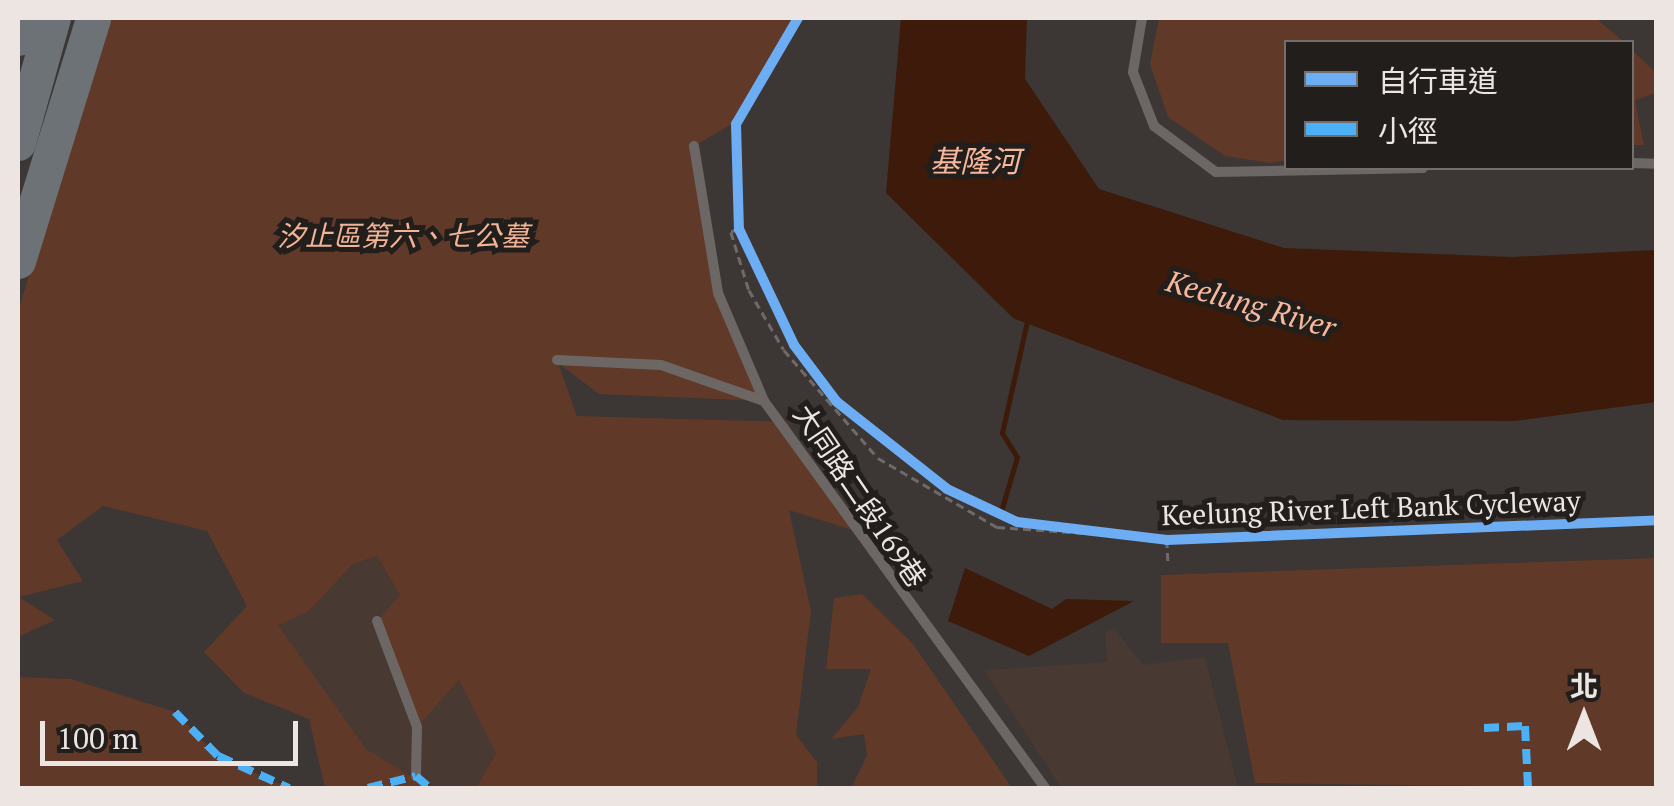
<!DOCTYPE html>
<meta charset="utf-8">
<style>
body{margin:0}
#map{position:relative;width:1674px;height:806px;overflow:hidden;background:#3c3634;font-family:"PT Serif","Noto Sans TC",serif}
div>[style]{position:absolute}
.built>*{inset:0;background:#483932}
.green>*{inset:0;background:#603928}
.water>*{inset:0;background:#3d1a09}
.stream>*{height:5px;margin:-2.5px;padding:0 2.5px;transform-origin:2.5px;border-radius:2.5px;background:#3d1a09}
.path>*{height:2.5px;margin-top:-1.25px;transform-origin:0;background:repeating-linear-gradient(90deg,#6e6a68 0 8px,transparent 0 13px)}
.lane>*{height:10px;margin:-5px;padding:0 5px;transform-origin:5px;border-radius:5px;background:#6c6765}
.highway>*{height:35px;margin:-17.5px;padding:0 17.5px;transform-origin:17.5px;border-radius:17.5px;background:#6c7276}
.quiet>*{height:8px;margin-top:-4px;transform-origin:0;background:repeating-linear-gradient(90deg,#4cb0f7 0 15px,transparent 0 23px)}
.cycleway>*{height:10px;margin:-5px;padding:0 5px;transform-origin:5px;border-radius:5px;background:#6dadf4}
span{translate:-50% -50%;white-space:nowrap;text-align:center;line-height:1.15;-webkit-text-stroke:10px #221e1b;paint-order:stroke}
.park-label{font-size:28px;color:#f2b397;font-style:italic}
.street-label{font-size:28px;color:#ece5e2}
.water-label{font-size:30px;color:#f7b79c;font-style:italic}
.frame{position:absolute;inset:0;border:20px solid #ece5e2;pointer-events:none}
.legend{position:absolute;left:1284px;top:40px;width:350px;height:130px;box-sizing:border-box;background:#221e1b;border:2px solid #736e6b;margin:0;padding:12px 18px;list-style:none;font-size:30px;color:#ece5e2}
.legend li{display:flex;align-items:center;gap:20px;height:50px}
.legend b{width:50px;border:2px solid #736e6b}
.north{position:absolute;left:1534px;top:666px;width:100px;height:100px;-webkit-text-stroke:8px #221e1b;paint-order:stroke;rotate:0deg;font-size:28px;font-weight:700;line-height:40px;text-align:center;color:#ece5e2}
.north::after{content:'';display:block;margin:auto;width:35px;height:45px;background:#ece5e2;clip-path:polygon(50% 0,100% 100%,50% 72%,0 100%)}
.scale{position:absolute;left:40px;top:721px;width:258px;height:45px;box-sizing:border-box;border:5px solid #ece5e2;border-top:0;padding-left:12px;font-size:30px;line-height:35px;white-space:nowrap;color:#ece5e2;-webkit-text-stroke:8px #221e1b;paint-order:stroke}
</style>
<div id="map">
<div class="built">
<i style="clip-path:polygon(377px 556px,400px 595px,417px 726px,459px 679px,496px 753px,476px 788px,430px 788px,366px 750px,277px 624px,309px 611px,353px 564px)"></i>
<i style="clip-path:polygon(1114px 628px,1143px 665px,1205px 657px,1238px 788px,1061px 788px,984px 670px,1107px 662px,1105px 633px)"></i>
</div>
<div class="green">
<i style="clip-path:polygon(108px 18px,792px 18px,732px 124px,694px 146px,718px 293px,764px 401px,599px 394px,558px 363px,577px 416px,787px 422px,852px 530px,789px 510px,811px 611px,796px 735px,817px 762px,817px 788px,476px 788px,496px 753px,459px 680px,417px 727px,377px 621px,400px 595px,377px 556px,353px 564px,309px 611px,278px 625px,366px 749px,430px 788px,325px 788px,309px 719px,244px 693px,204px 652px,247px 606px,207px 531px,103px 506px,57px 540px,83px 581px,19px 597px,55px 620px,18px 637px,18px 311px)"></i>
<i style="clip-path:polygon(1159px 18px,1596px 18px,1624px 42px,1286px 42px,1286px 160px,1271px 163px,1225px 156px,1168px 117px,1150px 64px)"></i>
<i style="clip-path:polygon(1632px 50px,1656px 73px,1656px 93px,1635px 100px,1644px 145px,1632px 145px)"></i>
<i style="clip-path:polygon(1656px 558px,1656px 788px,1255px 783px,1228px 643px,1161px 643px,1161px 575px)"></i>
<i style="clip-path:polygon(862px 594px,913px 644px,1012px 788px,851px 788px,867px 756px,864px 734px,831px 739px,858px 707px,871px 669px,826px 669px,834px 598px)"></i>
<i style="clip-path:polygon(18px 677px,71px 679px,175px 712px,218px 756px,289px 788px,18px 788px)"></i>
</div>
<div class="water">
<i style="clip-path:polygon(901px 18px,1027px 18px,1025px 79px,1099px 189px,1284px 248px,1512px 257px,1656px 250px,1656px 402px,1515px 421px,1283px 420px,1013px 318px,886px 193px)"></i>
<i style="clip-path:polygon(965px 568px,1052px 609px,1066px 599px,1134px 601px,1029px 656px,948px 621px)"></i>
</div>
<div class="stream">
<i style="left:1002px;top:508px;width:53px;rotate:-73.6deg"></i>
<i style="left:1017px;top:457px;width:28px;rotate:-122deg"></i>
<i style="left:1002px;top:433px;width:115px;rotate:-77.4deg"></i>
</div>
<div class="path">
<i style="left:739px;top:229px;width:9px;rotate:159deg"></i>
<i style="left:731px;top:232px;width:61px;rotate:72.8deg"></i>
<i style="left:749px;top:290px;width:69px;rotate:59.7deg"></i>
<i style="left:784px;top:350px;width:143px;rotate:49deg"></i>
<i style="left:878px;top:458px;width:138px;rotate:30.1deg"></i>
<i style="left:997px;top:527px;width:129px;rotate:4deg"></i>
<i style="left:1167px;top:540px;width:22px;rotate:87deg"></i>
</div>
<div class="lane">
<i style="left:1142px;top:18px;width:55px;rotate:99.5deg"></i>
<i style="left:1133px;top:72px;width:58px;rotate:68.7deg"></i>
<i style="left:1154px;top:126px;width:77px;rotate:36.6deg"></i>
<i style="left:1216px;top:172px;width:207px;rotate:-1.1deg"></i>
<i style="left:694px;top:146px;width:149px;rotate:80.7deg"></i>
<i style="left:718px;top:293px;width:117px;rotate:66.9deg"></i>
<i style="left:1632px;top:163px;width:24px;rotate:2deg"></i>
<i style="left:557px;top:360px;width:104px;rotate:2.8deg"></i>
<i style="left:661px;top:365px;width:109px;rotate:19.3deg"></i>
<i style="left:764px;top:401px;width:478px;rotate:54deg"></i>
<i style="left:377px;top:621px;width:113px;rotate:69.3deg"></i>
<i style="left:417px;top:727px;width:49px;rotate:91.2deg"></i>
</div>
<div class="highway">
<i style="left:18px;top:38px;width:21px;rotate:-76deg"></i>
<i style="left:18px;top:143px;width:130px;rotate:-74.4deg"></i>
<i style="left:18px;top:261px;width:254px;rotate:-72.8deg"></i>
</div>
<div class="quiet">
<i style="left:175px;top:712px;width:62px;rotate:45.7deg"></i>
<i style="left:218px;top:756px;width:78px;rotate:24.3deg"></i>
<i style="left:1484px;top:728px;width:41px;rotate:-2.8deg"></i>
<i style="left:1525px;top:726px;width:62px;rotate:87.2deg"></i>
<i style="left:368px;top:788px;width:49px;rotate:-14deg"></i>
<i style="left:416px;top:776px;width:18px;rotate:41deg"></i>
</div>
<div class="cycleway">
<i style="left:798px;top:18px;width:123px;rotate:120.3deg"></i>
<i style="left:736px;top:124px;width:105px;rotate:88.4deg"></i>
<i style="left:739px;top:229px;width:128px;rotate:64.6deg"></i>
<i style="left:794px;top:345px;width:71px;rotate:53deg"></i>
<i style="left:837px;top:402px;width:140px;rotate:38.3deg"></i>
<i style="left:947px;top:489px;width:77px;rotate:25.2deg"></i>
<i style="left:1017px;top:522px;width:151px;rotate:6.8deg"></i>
<i style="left:1167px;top:540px;width:489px;rotate:-2.3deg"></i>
</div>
<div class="park-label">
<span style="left:403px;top:236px">汐止區第六、七公墓</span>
</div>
<div class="street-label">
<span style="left:860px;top:496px;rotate:56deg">大同路二段169巷</span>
<span style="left:1371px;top:508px;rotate:-2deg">Keelung River Left Bank Cycleway</span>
</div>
<div class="water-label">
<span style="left:975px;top:161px">基隆河</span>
<span style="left:1251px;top:304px;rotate:16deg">Keelung River</span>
</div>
<div class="frame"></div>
<ul class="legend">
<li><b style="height:12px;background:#6dadf4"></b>自行車道</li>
<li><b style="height:12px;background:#4cb0f7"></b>小徑</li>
</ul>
<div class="north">北</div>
<div class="scale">100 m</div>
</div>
